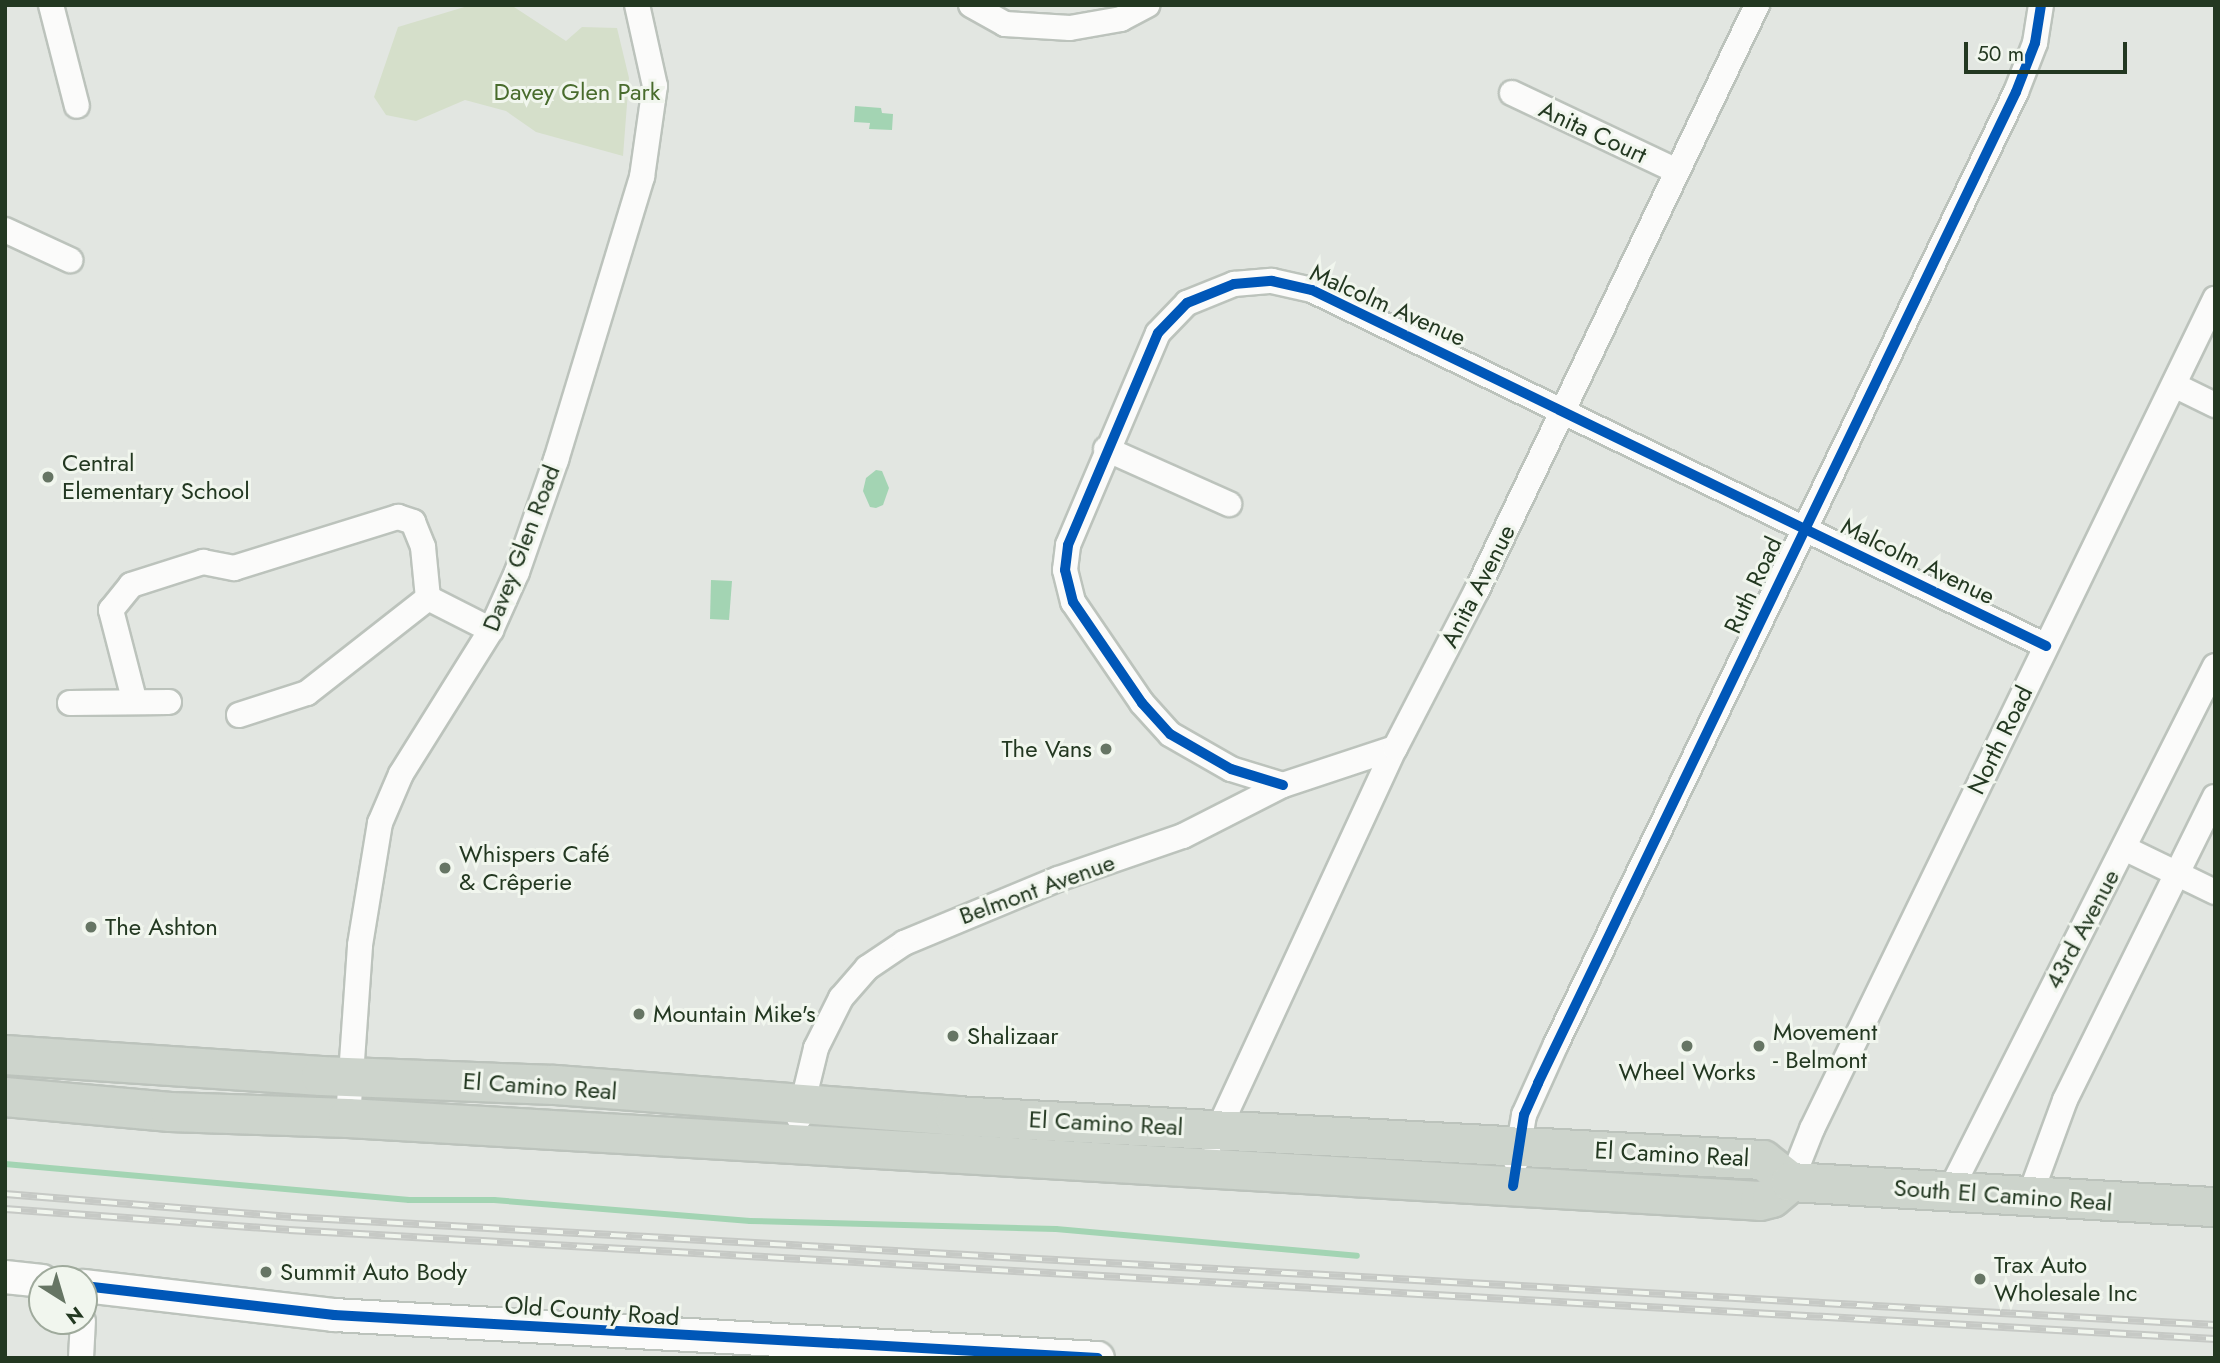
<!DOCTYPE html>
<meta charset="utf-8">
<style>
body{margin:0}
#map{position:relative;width:2220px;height:1363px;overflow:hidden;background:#e2e6e1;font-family:Jost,sans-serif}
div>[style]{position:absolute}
.green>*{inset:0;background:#d5dfca}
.water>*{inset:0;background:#a3d4b3}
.stream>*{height:6px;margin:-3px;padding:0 3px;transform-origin:3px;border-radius:3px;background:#a3d4b3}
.roads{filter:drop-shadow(2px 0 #bcc3bc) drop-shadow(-2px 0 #bcc3bc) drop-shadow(0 2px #bcc3bc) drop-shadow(0 -2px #bcc3bc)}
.minor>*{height:24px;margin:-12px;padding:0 12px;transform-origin:12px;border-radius:12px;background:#fbfbfa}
.tertiary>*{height:32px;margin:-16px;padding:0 16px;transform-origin:16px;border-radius:16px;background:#fbfbfa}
.primary>*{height:38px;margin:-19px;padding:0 19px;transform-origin:19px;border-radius:19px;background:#cdd4cc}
.rail>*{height:8px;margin-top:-4px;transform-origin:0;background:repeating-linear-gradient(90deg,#f1f6ee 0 16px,#c6c9c5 0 32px);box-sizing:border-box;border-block:2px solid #c6c9c5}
.cycleway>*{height:10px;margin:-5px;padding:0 5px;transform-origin:5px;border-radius:5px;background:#0057b8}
.dots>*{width:19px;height:19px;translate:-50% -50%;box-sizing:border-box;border:4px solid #f1f6ee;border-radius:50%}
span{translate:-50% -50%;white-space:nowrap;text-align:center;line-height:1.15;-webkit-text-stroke:6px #f1f6ee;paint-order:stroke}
.park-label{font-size:24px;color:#496c2d}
.street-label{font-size:24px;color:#233821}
.poi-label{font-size:24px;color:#233821}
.left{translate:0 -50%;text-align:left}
.right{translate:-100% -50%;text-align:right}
.frame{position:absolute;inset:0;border:7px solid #233821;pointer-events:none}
.north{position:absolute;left:28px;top:1265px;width:70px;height:70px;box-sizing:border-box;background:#f1f6ee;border:2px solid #9faa9c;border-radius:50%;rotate:143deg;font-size:19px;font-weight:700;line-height:28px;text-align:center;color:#233821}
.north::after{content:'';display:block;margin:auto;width:24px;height:32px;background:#667564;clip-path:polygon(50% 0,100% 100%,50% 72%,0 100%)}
.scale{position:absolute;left:1964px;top:42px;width:163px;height:32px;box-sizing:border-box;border:4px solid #233821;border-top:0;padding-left:9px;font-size:21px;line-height:24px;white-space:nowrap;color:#233821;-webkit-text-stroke:5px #f1f6ee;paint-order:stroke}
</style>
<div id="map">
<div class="green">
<i style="clip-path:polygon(471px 5px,514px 7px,566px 41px,582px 27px,617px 28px,629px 78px,623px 156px,536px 132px,506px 111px,465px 100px,416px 121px,386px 115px,374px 97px,398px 27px)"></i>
</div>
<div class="water">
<i style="clip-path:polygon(855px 106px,881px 108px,882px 113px,893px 114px,892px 130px,869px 129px,870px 123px,854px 122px)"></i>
<i style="clip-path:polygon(876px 470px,882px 471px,889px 488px,883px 505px,876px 508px,870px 507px,863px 491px,866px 478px)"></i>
<i style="clip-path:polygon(711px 580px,732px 581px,729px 620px,710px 619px)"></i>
</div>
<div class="stream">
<i style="left:5px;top:1164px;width:406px;rotate:5.1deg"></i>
<i style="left:409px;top:1200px;width:85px"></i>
<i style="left:494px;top:1200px;width:257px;rotate:4.7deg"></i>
<i style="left:750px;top:1221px;width:306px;rotate:1.5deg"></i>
<i style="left:1056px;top:1229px;width:302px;rotate:5.1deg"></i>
</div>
<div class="roads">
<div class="minor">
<i style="left:51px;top:5px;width:104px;rotate:75.6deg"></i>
<i style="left:971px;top:5px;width:39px;rotate:29deg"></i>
<i style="left:1005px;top:24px;width:65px;rotate:3.5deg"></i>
<i style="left:1070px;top:28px;width:52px;rotate:-10deg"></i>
<i style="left:1121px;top:19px;width:30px;rotate:-28deg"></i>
<i style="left:1512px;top:93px;width:180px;rotate:25.3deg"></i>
<i style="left:5px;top:230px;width:72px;rotate:24.8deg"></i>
<i style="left:2174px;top:385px;width:46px;rotate:26deg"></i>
<i style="left:1106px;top:449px;width:135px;rotate:24.1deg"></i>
<i style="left:428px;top:598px;width:71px;rotate:26.9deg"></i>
<i style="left:134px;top:699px;width:92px;rotate:-104.5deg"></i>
<i style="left:111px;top:610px;width:32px;rotate:-51deg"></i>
<i style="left:131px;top:585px;width:76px;rotate:-17.7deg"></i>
<i style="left:203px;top:562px;width:32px;rotate:11deg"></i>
<i style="left:234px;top:568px;width:172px;rotate:-17.3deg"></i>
<i style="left:398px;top:517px;width:16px;rotate:18deg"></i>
<i style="left:413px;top:522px;width:27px;rotate:68deg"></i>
<i style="left:423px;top:547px;width:51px;rotate:84.4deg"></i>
<i style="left:70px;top:703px;width:99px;rotate:-0.6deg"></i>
<i style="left:239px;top:715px;width:71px;rotate:-17.9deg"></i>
<i style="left:307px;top:693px;width:154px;rotate:-38.1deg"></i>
<i style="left:1283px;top:785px;width:54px;rotate:-162.9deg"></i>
<i style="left:1231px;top:769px;width:70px;rotate:-150.2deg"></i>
<i style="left:1170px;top:734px;width:42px;rotate:-132.1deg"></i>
<i style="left:1142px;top:703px;width:122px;rotate:-124.3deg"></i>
<i style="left:1073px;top:602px;width:33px;rotate:-104deg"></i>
<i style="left:1065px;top:570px;width:25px;rotate:-83deg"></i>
<i style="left:1068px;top:545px;width:230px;rotate:-67deg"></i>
<i style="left:1158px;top:333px;width:42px;rotate:-46deg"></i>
<i style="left:1187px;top:303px;width:51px;rotate:-22deg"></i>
<i style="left:1234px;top:284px;width:38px;rotate:-5deg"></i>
<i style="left:1272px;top:281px;width:41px;rotate:12.7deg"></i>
<i style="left:1312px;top:290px;width:816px;rotate:25.87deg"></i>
<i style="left:2124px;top:848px;width:101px;rotate:25.8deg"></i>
<i style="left:348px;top:1118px;width:173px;rotate:-86deg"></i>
<i style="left:360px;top:945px;width:124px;rotate:-80.7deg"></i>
<i style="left:380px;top:823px;width:53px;rotate:-66.8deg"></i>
<i style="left:401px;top:774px;width:170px;rotate:-58deg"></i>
<i style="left:491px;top:630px;width:64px;rotate:-65.9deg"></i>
<i style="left:517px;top:572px;width:119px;rotate:-70.8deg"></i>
<i style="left:556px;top:460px;width:296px;rotate:-73.1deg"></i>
<i style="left:642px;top:177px;width:92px;rotate:-81.9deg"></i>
<i style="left:655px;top:86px;width:83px;rotate:-102.5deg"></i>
<i style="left:799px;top:1118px;width:72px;rotate:-76.3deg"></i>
<i style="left:816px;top:1048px;width:56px;rotate:-63.4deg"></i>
<i style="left:841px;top:998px;width:40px;rotate:-49deg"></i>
<i style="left:867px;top:968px;width:45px;rotate:-34deg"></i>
<i style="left:904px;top:943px;width:167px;rotate:-22.6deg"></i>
<i style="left:1058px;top:879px;width:132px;rotate:-19deg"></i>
<i style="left:1183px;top:836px;width:112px;rotate:-27deg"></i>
<i style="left:1283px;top:785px;width:118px;rotate:-18.3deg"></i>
<i style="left:1213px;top:1141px;width:433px;rotate:-65.2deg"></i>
<i style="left:1395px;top:748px;width:178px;rotate:-62.6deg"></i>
<i style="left:1477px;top:590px;width:649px;rotate:-64.42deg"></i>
<i style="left:1516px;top:1161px;width:47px;rotate:-80.1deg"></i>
<i style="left:1524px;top:1115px;width:78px;rotate:-65.7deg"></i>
<i style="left:1556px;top:1044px;width:1057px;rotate:-64.21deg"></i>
<i style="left:2016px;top:92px;width:53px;rotate:-68.8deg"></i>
<i style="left:2035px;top:43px;width:38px;rotate:-81deg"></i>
<i style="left:1791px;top:1182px;width:57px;rotate:-68.4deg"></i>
<i style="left:1812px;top:1129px;width:923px;rotate:-64.1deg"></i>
<i style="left:1950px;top:1191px;width:588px;rotate:-63.22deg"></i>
<i style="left:2029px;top:1198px;width:104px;rotate:-69.8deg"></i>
<i style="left:2065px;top:1100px;width:338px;rotate:-63.7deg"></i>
<i style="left:81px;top:1358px;width:37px;rotate:-87deg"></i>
</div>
<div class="tertiary">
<i style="left:5px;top:1277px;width:37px;rotate:6deg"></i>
<i style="left:84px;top:1286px;width:252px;rotate:6.6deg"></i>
<i style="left:334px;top:1315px;width:765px;rotate:3.22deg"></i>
</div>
<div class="primary">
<i style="left:5px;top:1055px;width:317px;rotate:3.8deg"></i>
<i style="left:321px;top:1076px;width:234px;rotate:2.2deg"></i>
<i style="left:555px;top:1085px;width:401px;rotate:4.4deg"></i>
<i style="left:955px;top:1116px;width:809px;rotate:3.12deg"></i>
<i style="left:1763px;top:1160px;width:36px;rotate:38deg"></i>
<i style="left:5px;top:1097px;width:166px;rotate:5.2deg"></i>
<i style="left:170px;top:1112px;width:178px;rotate:1.9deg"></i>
<i style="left:348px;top:1118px;width:1414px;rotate:3.36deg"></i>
<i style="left:1760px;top:1201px;width:12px;rotate:-14deg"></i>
<i style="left:1772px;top:1198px;width:25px;rotate:-40deg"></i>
<i style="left:1791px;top:1182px;width:425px;rotate:3.4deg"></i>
</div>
</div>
<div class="rail">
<i style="left:5px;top:1194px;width:287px;rotate:4.6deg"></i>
<i style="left:291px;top:1217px;width:1927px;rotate:3.21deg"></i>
<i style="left:5px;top:1209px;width:285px;rotate:4.2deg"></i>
<i style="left:289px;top:1230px;width:1929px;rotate:3.24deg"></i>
</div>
<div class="cycleway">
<i style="left:1283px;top:785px;width:54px;rotate:-162.9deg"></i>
<i style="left:1231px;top:769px;width:70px;rotate:-150.2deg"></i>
<i style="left:1170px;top:734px;width:42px;rotate:-132.1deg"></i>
<i style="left:1142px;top:703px;width:122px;rotate:-124.3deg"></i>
<i style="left:1073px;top:602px;width:33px;rotate:-104deg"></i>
<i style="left:1065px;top:570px;width:25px;rotate:-83deg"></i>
<i style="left:1068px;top:545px;width:230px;rotate:-67deg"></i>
<i style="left:1158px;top:333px;width:42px;rotate:-46deg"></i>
<i style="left:1187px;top:303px;width:51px;rotate:-22deg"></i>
<i style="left:1234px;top:284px;width:38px;rotate:-5deg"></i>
<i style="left:1272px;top:281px;width:41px;rotate:12.7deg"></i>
<i style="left:1312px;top:290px;width:816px;rotate:25.87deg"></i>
<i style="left:1513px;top:1186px;width:72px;rotate:-81.2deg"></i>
<i style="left:1524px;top:1115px;width:35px;rotate:-66deg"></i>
<i style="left:1538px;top:1083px;width:1100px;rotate:-64.25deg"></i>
<i style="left:2016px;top:92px;width:53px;rotate:-68.8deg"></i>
<i style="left:2035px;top:43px;width:38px;rotate:-81deg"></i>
<i style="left:84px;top:1286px;width:252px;rotate:6.6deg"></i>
<i style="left:334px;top:1315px;width:765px;rotate:3.22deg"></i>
</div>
<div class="dots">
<i style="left:48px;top:477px;background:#667564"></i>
<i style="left:1106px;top:749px;background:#667564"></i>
<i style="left:445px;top:868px;background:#667564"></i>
<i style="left:91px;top:927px;background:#667564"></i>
<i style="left:639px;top:1014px;background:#667564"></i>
<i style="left:953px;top:1036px;background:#667564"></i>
<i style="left:1687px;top:1046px;background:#667564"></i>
<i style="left:1759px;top:1046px;background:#667564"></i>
<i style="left:266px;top:1272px;background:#667564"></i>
<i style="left:1980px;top:1279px;background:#667564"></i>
</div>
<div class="park-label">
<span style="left:577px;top:92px">Davey Glen Park</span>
</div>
<div class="street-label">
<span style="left:1593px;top:132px;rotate:25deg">Anita Court</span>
<span style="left:1388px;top:305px;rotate:24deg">Malcolm Avenue</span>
<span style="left:521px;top:548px;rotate:-69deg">Davey Glen Road</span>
<span style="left:1918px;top:561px;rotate:26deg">Malcolm Avenue</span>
<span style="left:1753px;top:585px;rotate:-65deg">Ruth Road</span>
<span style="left:1478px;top:586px;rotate:-63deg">Anita Avenue</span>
<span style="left:2000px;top:740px;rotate:-64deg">North Road</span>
<span style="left:1037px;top:889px;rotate:-20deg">Belmont Avenue</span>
<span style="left:2082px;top:929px;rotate:-62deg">43rd Avenue</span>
<span style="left:540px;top:1086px;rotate:4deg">El Camino Real</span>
<span style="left:1106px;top:1123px;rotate:3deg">El Camino Real</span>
<span style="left:1672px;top:1154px;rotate:3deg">El Camino Real</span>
<span style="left:2003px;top:1195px;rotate:4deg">South El Camino Real</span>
<span style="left:592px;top:1311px;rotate:4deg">Old County Road</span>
</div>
<div class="poi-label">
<span class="left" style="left:62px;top:477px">Central<br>Elementary School</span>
<span class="right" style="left:1092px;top:749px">The Vans</span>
<span class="left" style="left:459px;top:868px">Whispers Café<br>&amp; Crêperie</span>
<span class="left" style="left:105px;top:927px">The Ashton</span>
<span class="left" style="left:653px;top:1014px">Mountain Mike's</span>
<span class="left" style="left:1773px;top:1046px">Movement<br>- Belmont</span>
<span class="left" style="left:967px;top:1036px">Shalizaar</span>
<span style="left:1687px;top:1072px">Wheel Works</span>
<span class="left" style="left:1994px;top:1279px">Trax Auto<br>Wholesale Inc</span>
<span class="left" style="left:280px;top:1272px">Summit Auto Body</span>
</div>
<div class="frame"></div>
<div class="north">N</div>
<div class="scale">50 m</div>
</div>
